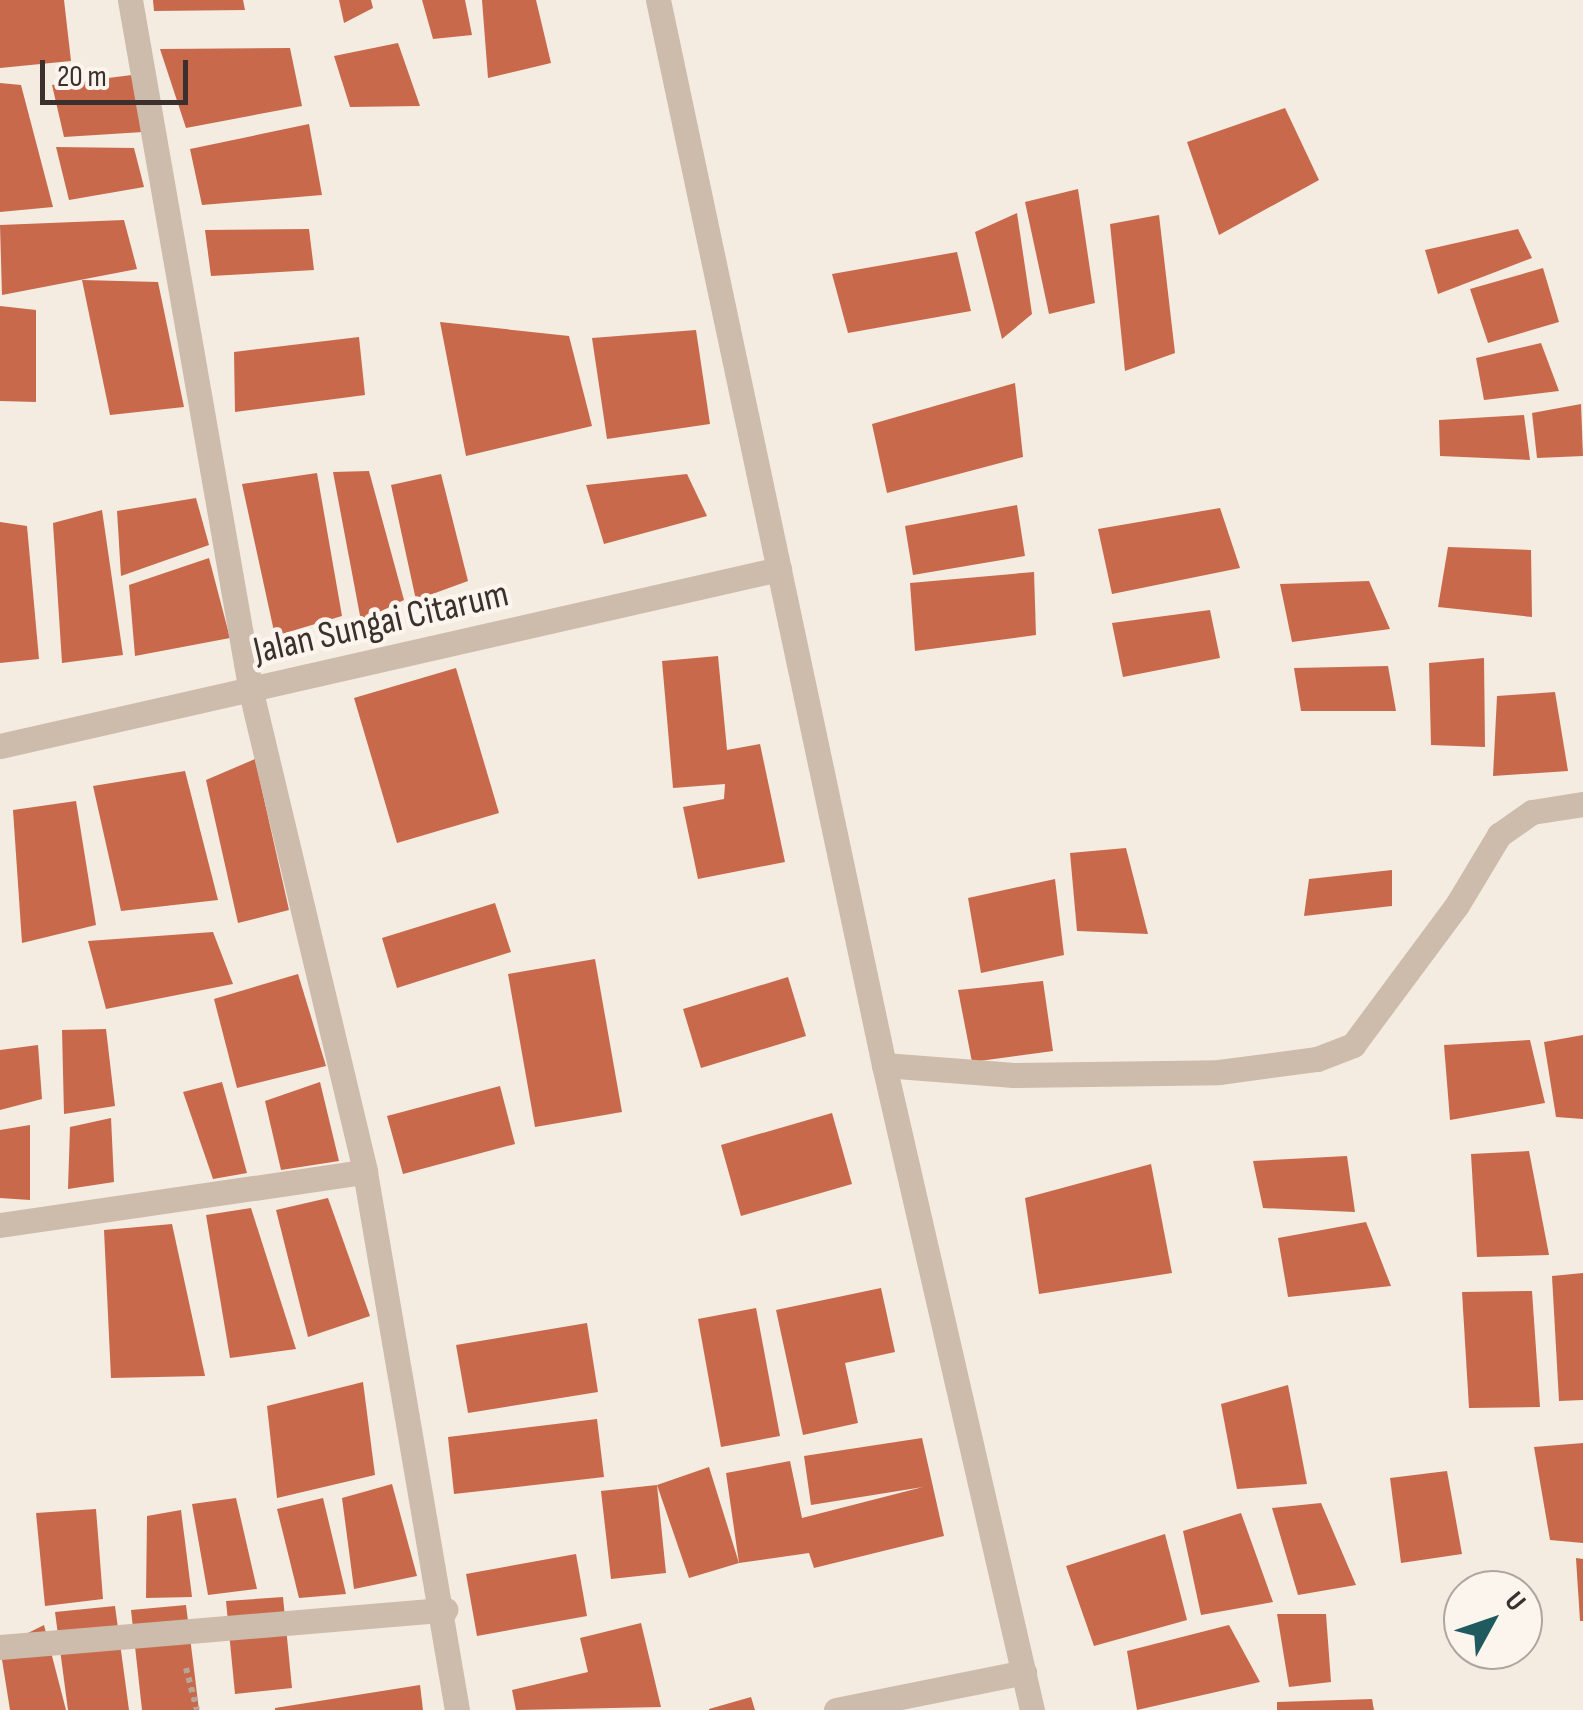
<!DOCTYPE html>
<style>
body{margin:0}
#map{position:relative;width:1583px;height:1710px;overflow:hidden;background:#f4ebe1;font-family:"Sofia Sans Condensed",sans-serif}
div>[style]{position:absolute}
.building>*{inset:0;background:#c8694b}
.path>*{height:6px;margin-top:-3px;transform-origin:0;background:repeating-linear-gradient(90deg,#b9a596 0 5px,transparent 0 10px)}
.minor>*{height:25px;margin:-12.5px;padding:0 12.5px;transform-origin:12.5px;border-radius:12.5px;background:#cdbbac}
span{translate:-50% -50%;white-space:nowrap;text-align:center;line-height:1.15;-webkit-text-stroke:9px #fbf5ee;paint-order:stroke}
.street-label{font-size:38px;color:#3b302b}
.north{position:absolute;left:1443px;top:1570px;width:100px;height:100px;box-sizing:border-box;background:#fbf5ee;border:2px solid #aea6a0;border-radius:50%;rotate:50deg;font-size:28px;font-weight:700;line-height:40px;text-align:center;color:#3b302b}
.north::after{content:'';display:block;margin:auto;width:35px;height:45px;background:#1f5a5e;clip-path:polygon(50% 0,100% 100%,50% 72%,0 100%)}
.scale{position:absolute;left:40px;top:60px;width:148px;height:45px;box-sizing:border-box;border:5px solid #3b302b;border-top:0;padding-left:12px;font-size:30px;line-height:35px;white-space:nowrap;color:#3b302b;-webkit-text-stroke:8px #fbf5ee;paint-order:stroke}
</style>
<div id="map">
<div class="building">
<i style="clip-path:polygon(0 0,64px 0,71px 61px,0 68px)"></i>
<i style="clip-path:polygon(153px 0,243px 0,245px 10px,154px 11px)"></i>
<i style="clip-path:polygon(339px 0,371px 0,373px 8px,344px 23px)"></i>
<i style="clip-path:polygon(422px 0,465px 0,472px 35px,433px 39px)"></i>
<i style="clip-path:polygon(482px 0,536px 0,551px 63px,488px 78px)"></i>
<i style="clip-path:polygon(398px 43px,420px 106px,350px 107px,334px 56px)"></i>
<i style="clip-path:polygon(290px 48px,302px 106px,186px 128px,160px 49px)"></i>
<i style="clip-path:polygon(132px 75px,143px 132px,64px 137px,52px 85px)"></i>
<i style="clip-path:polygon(0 83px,21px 85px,53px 207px,0 212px)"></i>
<i style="clip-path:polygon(1285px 108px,1319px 180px,1219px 235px,1187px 142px)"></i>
<i style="clip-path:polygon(309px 124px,322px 195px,202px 205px,190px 149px)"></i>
<i style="clip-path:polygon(56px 147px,134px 148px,144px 187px,69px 200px)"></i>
<i style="clip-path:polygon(1078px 189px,1095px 303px,1049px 314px,1025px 202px)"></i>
<i style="clip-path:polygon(1017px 213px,1032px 314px,1002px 339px,975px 232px)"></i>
<i style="clip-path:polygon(1159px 215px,1175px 353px,1125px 371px,1110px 224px)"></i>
<i style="clip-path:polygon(124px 220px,137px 269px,2px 295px,0 225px)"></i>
<i style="clip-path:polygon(309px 229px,314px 270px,211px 276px,205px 230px)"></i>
<i style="clip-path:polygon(1518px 229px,1532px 258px,1438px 294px,1425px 250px)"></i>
<i style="clip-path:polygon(957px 252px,971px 311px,848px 333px,832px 274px)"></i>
<i style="clip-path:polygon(1543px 268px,1559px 322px,1488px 343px,1470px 289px)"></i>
<i style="clip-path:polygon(82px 280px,158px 282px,184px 407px,110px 415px)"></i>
<i style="clip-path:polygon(0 306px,36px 310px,36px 402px,0 401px)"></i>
<i style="clip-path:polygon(440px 322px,569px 336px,592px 426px,466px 456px)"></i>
<i style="clip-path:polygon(696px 330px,710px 424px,607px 439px,592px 338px)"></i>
<i style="clip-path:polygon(359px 337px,365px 395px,235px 412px,234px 352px)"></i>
<i style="clip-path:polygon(1541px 343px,1559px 391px,1484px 400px,1476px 358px)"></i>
<i style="clip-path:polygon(1015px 383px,1023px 457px,887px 493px,872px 424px)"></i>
<i style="clip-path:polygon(1581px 404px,1583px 456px,1537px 458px,1532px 413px)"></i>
<i style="clip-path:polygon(1524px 415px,1530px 460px,1440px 456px,1439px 420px)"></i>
<i style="clip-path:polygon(369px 471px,404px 600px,361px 621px,333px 472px)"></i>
<i style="clip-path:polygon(317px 473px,342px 616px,275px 636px,242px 484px)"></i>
<i style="clip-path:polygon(441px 474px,468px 581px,416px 600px,391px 485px)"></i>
<i style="clip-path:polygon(687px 474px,707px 516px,604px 544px,586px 485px)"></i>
<i style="clip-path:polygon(196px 498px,209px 545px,121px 576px,117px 511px)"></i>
<i style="clip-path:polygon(1017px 505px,1025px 556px,913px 575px,905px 526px)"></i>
<i style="clip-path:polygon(1220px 508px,1240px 568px,1112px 594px,1098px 529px)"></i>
<i style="clip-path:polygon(102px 510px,123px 655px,62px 663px,53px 523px)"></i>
<i style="clip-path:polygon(0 522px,27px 526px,39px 659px,0 663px)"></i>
<i style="clip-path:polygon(1448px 547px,1531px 550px,1532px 617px,1438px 607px)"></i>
<i style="clip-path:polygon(209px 558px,230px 638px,135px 656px,129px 585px)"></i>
<i style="clip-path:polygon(1034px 572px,1036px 635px,915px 651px,910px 583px)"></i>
<i style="clip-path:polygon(1369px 581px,1390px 629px,1292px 642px,1280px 584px)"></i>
<i style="clip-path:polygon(1210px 610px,1220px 658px,1123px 677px,1112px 623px)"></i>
<i style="clip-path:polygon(718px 656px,727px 750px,760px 744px,785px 862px,698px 879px,683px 807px,724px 799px,725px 784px,673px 788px,662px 661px)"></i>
<i style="clip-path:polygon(1484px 658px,1485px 747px,1431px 745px,1429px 663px)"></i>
<i style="clip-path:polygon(1388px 666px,1396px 711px,1301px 711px,1294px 668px)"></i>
<i style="clip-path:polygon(456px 668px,499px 813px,397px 843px,354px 698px)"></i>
<i style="clip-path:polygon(1555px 692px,1568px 771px,1493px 776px,1497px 696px)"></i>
<i style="clip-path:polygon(255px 759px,289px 910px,238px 923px,206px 780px)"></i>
<i style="clip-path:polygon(185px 771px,218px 900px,121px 911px,93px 786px)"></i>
<i style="clip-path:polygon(76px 801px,96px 925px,22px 943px,13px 810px)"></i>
<i style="clip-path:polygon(1126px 848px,1148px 934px,1077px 931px,1070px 853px)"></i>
<i style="clip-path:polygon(1392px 870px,1392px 906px,1304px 916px,1309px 879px)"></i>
<i style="clip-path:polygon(1055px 879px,1064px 955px,981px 973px,968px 898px)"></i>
<i style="clip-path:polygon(495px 903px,511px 952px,397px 988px,382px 938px)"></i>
<i style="clip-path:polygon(213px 932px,233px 984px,106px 1009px,88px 941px)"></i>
<i style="clip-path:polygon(595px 959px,622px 1112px,535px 1127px,508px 974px)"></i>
<i style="clip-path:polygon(298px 974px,326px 1066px,237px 1088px,214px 999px)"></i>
<i style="clip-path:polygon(788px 977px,806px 1036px,701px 1068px,683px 1009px)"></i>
<i style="clip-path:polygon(1043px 981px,1053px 1051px,972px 1062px,958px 990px)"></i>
<i style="clip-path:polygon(106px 1029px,115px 1106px,64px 1114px,62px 1030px)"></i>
<i style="clip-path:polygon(1583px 1035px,1583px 1119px,1556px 1117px,1544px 1042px)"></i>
<i style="clip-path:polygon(1530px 1040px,1545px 1103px,1450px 1120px,1444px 1045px)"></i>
<i style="clip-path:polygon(38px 1045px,42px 1099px,0 1110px,0 1050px)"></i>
<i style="clip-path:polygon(222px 1082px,247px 1173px,213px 1179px,183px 1092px)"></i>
<i style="clip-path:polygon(320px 1082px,339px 1161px,281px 1170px,265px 1101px)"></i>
<i style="clip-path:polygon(500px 1086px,515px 1144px,403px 1174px,387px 1116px)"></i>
<i style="clip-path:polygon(832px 1113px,852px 1184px,741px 1216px,721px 1145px)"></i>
<i style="clip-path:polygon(111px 1118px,114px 1182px,68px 1189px,70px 1127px)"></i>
<i style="clip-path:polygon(30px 1125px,30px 1200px,0 1198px,0 1130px)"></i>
<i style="clip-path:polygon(1529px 1151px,1549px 1255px,1477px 1257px,1471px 1154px)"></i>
<i style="clip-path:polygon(1347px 1156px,1355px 1212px,1263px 1208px,1253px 1161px)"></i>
<i style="clip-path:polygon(1151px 1164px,1172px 1273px,1039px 1294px,1025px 1198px)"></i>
<i style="clip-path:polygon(328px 1198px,370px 1316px,308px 1337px,276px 1210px)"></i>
<i style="clip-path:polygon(251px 1208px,296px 1349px,230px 1358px,206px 1215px)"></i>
<i style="clip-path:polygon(1366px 1222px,1391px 1286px,1288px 1297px,1278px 1238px)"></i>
<i style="clip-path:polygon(172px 1224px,205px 1376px,111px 1378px,104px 1230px)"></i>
<i style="clip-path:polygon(1583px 1273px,1583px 1400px,1559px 1401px,1552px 1276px)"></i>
<i style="clip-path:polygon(881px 1288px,895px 1352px,845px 1363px,858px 1423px,803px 1435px,776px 1310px)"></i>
<i style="clip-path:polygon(1532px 1291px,1540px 1407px,1469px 1408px,1462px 1292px)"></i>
<i style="clip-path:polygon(756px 1308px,780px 1436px,721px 1447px,698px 1319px)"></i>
<i style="clip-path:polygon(587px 1323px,598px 1392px,468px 1413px,456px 1345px)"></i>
<i style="clip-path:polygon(363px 1382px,375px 1475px,277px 1498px,267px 1406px)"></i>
<i style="clip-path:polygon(1288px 1385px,1307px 1484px,1237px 1489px,1221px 1404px)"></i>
<i style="clip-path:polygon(597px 1419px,604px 1477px,454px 1494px,448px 1437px)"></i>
<i style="clip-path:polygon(922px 1438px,944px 1536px,814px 1568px,809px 1553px,739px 1563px,726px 1473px,790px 1461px,802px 1518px,923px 1487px,811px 1505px,804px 1456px)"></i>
<i style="clip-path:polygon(1583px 1443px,1583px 1543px,1550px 1540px,1534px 1447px)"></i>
<i style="clip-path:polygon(709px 1467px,739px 1563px,689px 1578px,657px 1485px)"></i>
<i style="clip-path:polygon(1447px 1471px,1462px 1554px,1401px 1563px,1390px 1478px)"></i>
<i style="clip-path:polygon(392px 1484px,417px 1576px,354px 1589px,342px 1498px)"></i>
<i style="clip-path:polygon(657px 1485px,666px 1573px,611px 1579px,601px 1491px)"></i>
<i style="clip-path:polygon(236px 1498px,257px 1589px,208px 1595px,192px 1504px)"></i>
<i style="clip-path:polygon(323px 1498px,346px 1594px,299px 1598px,277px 1509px)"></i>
<i style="clip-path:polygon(1321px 1503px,1356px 1585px,1298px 1595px,1272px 1508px)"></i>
<i style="clip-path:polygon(96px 1509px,103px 1599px,45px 1606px,36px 1513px)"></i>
<i style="clip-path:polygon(181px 1510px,192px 1597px,146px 1598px,147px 1516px)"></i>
<i style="clip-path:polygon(1241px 1513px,1273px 1602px,1201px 1615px,1183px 1531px)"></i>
<i style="clip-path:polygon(1165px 1534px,1187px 1620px,1094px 1646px,1066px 1566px)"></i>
<i style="clip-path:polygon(576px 1554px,587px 1616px,477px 1636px,466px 1574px)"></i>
<i style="clip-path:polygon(1576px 1558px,1583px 1559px,1583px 1621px,1580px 1621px)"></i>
<i style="clip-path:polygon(283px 1597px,292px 1688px,235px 1694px,226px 1601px)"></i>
<i style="clip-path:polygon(186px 1605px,199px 1710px,142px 1710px,131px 1610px)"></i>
<i style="clip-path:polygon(115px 1606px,129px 1710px,68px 1710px,55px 1612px)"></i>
<i style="clip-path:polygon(1277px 1614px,1326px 1614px,1331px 1682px,1289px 1687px)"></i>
<i style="clip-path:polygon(641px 1623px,661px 1707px,516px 1710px,512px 1690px,588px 1672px,580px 1638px)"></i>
<i style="clip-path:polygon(44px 1625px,66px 1710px,10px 1710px,0 1647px)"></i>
<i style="clip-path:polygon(1229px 1625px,1260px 1682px,1137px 1710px,1127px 1651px)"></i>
<i style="clip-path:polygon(420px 1685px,423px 1710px,275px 1710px,275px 1708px)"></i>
<i style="clip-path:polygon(751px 1697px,755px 1710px,709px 1710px,709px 1709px)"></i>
<i style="clip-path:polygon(1372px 1699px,1374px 1710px,1277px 1710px,1277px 1702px)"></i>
</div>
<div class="path">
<i style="left:186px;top:1668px;width:43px;rotate:75.3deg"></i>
</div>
<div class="minor">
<i style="left:130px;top:0;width:702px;rotate:80.08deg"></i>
<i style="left:251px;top:692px;width:493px;rotate:76.6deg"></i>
<i style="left:365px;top:1172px;width:546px;rotate:80.3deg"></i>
<i style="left:658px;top:0;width:1089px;rotate:78.02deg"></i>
<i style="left:884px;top:1065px;width:662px;rotate:77.08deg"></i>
<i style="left:0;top:746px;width:799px;rotate:-12.8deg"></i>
<i style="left:884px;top:1065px;width:130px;rotate:4.4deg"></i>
<i style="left:1014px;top:1075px;width:205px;rotate:-0.8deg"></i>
<i style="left:1219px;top:1072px;width:99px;rotate:-7.6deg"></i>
<i style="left:1317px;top:1059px;width:39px;rotate:-21deg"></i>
<i style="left:1353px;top:1045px;width:174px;rotate:-53.4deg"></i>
<i style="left:1457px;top:905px;width:82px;rotate:-59deg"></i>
<i style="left:1499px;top:835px;width:40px;rotate:-34.9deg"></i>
<i style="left:1532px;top:812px;width:52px;rotate:-8.9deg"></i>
<i style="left:0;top:1225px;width:369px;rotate:-8.3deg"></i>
<i style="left:0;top:1647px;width:447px;rotate:-4.8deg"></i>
<i style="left:836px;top:1710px;width:192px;rotate:-11.4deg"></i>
</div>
<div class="street-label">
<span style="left:381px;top:623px;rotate:-13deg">Jalan Sungai Citarum</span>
</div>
<div class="north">U</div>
<div class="scale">20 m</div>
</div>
